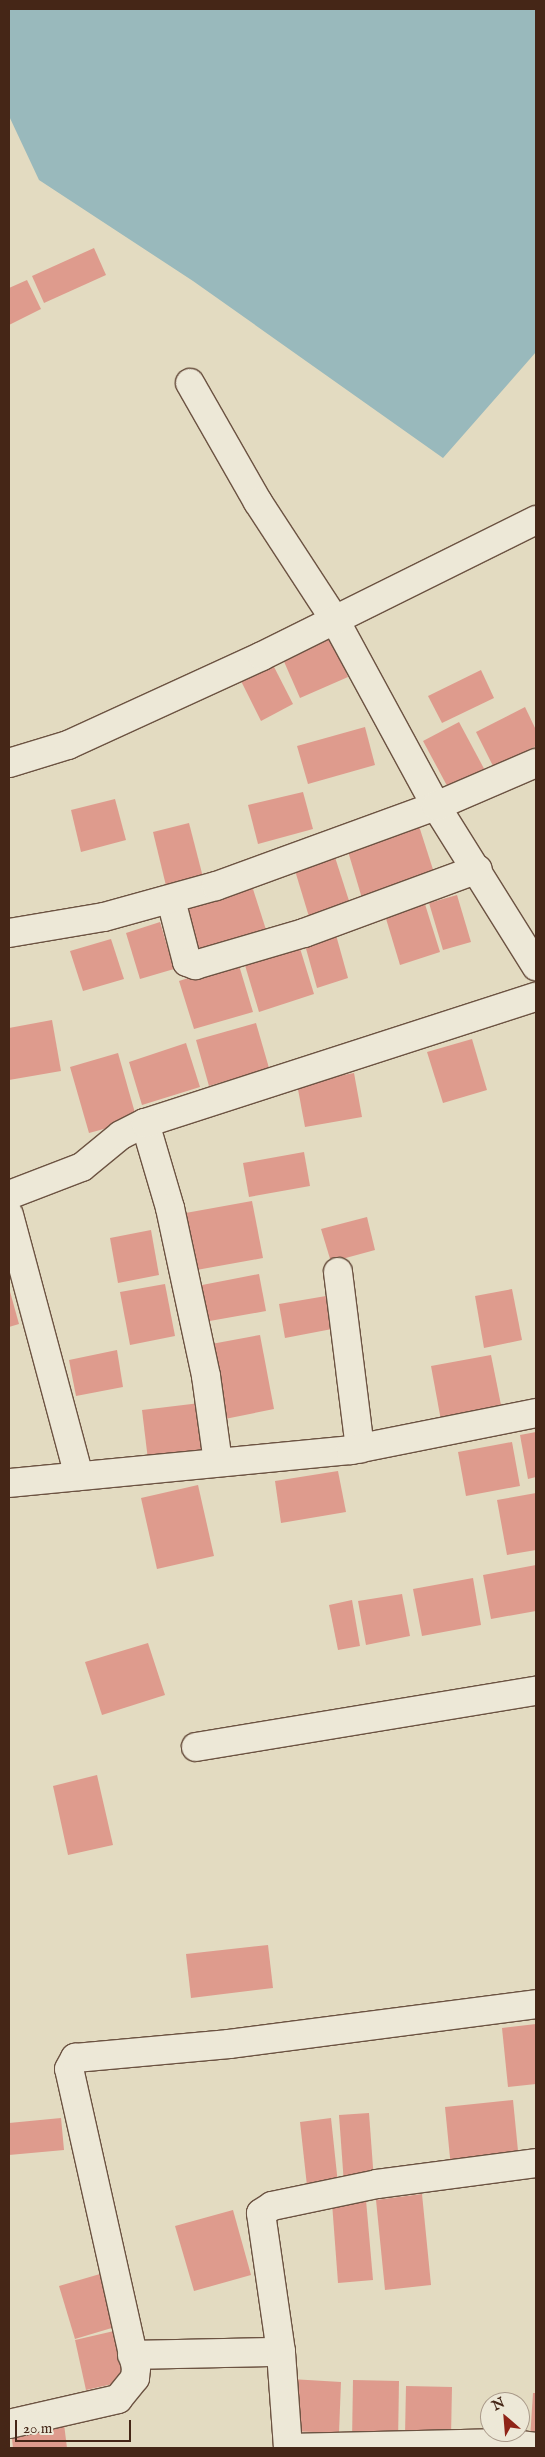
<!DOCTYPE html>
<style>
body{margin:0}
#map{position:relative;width:545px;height:2457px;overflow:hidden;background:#e3dbc1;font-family:"IM FELL English",serif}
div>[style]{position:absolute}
.water>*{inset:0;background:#99b9bc}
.building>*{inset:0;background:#de9b8d}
.roads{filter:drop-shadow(1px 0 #6c5342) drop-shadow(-1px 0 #6c5342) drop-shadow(0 1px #6c5342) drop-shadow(0 -1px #6c5342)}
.minor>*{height:28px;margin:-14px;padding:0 14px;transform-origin:14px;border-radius:14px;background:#ede8d7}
span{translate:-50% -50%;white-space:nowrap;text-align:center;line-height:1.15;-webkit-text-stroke:4px #ede8d7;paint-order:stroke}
.frame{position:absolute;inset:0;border:10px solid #452617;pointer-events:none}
.north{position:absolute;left:480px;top:2392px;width:50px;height:50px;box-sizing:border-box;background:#ede8d7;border:1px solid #aa9a8a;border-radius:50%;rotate:333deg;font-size:14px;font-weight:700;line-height:20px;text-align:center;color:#452617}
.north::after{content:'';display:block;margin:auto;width:18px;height:22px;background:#8f2418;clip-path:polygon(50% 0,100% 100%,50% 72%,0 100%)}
.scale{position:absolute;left:15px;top:2420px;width:116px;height:22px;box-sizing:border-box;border:2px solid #452617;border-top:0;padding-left:6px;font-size:15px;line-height:18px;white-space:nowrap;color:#452617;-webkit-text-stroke:4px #ede8d7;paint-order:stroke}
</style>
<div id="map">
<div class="water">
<i style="clip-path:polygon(9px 9px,536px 9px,536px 352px,443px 458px,193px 281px,39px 180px,9px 116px)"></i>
</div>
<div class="building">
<i style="clip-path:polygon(94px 248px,106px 275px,44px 303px,32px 276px)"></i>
<i style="clip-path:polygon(27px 280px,41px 309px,9px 325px,9px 288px)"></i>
<i style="clip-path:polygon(330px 636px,348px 677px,300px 698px,282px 657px)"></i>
<i style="clip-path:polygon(271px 661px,293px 704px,261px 721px,239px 677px)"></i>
<i style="clip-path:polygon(481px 670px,494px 698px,442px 723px,428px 696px)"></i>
<i style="clip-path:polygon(525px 707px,536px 730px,536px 746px,494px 768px,476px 732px)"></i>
<i style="clip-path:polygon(459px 722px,488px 776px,452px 795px,423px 741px)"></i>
<i style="clip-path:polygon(365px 727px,375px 765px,308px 784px,297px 746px)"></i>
<i style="clip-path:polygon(303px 792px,313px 829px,258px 844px,248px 805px)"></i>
<i style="clip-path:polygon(115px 799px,126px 840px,81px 852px,71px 810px)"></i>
<i style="clip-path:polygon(189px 823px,205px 885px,168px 894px,153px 832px)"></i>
<i style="clip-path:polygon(419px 826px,437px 882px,364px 905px,347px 848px)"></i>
<i style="clip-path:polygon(333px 851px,351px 907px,310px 920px,293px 864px)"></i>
<i style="clip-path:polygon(252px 886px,269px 939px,202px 960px,185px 906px)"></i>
<i style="clip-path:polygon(457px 895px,471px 942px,443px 950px,429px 903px)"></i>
<i style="clip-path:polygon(424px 901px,440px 952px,400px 965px,384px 912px)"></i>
<i style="clip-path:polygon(160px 922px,174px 969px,140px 979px,126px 933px)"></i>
<i style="clip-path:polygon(336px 935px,348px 978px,317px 988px,305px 945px)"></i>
<i style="clip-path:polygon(111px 939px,124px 979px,83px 991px,70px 951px)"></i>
<i style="clip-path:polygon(299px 945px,314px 994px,259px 1012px,244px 962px)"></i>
<i style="clip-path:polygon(238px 962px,253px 1012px,194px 1029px,179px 981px)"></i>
<i style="clip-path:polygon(52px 1020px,61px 1071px,9px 1080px,9px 1028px)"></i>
<i style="clip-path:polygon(256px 1023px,269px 1068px,209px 1086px,196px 1040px)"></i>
<i style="clip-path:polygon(472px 1039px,487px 1090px,443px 1103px,427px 1052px)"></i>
<i style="clip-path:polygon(186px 1043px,200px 1087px,142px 1105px,129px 1062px)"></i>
<i style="clip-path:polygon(118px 1053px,137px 1120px,89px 1133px,70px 1067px)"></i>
<i style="clip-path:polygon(354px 1073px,362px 1117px,305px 1127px,297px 1084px)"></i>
<i style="clip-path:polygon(304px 1152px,310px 1186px,249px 1197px,243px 1163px)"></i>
<i style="clip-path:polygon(252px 1201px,263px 1258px,191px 1271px,180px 1214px)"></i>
<i style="clip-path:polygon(367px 1217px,375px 1250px,331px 1262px,321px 1229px)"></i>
<i style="clip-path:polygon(151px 1230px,159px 1275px,118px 1283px,110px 1238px)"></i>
<i style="clip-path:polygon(259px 1274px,266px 1311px,204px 1322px,197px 1286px)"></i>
<i style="clip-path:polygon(165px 1284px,175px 1336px,130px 1345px,120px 1292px)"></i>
<i style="clip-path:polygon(9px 1288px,19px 1324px,9px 1327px)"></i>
<i style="clip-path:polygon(512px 1289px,522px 1340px,484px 1348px,475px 1296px)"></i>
<i style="clip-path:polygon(326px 1296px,332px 1329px,285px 1338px,279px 1304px)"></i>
<i style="clip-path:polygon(260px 1335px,274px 1409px,220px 1420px,206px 1345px)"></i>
<i style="clip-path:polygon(117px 1350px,123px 1387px,76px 1396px,69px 1360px)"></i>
<i style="clip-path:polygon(491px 1355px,503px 1415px,442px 1426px,431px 1366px)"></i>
<i style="clip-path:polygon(200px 1403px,206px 1454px,148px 1460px,142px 1410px)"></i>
<i style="clip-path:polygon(536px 1432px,536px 1477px,528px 1479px,520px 1435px)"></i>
<i style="clip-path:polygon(512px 1442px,520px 1486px,466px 1496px,458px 1452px)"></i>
<i style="clip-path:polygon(338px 1471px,346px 1512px,281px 1523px,275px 1481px)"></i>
<i style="clip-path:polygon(198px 1485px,214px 1556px,157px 1569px,141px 1498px)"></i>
<i style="clip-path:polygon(536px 1493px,536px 1550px,507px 1555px,497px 1500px)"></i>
<i style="clip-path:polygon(536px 1565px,536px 1611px,491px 1619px,483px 1575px)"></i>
<i style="clip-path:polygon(473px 1578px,481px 1625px,422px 1636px,413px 1589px)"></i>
<i style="clip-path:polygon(402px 1594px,410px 1636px,366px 1645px,358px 1601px)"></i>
<i style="clip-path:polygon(352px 1600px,360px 1646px,338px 1650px,329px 1605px)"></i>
<i style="clip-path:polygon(148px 1643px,165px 1695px,102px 1715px,85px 1662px)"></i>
<i style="clip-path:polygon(97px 1775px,113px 1845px,68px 1855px,53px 1786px)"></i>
<i style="clip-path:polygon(268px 1945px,273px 1988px,191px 1998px,186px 1954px)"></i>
<i style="clip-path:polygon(536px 2024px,536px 2084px,508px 2087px,502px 2028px)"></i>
<i style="clip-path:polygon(513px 2100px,519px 2161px,451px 2168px,445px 2107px)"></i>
<i style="clip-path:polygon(369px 2113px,374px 2181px,344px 2184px,339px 2115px)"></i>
<i style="clip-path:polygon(61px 2118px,64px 2150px,9px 2155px,9px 2123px)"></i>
<i style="clip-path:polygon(331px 2118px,338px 2184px,307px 2186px,300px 2122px)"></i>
<i style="clip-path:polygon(422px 2194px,431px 2285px,385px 2290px,376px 2200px)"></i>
<i style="clip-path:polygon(366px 2200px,373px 2280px,338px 2283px,332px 2203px)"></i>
<i style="clip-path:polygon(233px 2210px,251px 2275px,194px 2291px,175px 2226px)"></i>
<i style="clip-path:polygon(100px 2274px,115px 2327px,75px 2339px,59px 2286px)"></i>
<i style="clip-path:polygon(114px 2331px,126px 2381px,86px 2390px,75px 2340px)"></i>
<i style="clip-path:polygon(291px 2379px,341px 2382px,339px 2433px,289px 2431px)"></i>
<i style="clip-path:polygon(353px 2380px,399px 2381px,398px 2443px,352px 2442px)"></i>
<i style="clip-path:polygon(406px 2386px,452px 2387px,451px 2436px,405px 2435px)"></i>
<i style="clip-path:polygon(533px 2393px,536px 2393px,536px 2439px,530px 2439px)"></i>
<i style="clip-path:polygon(64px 2424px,67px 2448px,13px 2448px,11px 2430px)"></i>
</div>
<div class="roads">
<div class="minor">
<i style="left:190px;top:383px;width:137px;rotate:60.3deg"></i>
<i style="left:258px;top:502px;width:141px;rotate:56.9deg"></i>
<i style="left:335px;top:620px;width:212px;rotate:61.5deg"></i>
<i style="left:436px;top:806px;width:189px;rotate:58deg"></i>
<i style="left:9px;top:763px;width:62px;rotate:-17deg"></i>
<i style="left:68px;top:745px;width:213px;rotate:-24.6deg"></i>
<i style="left:262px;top:656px;width:306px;rotate:-26.4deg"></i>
<i style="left:171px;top:900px;width:64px;rotate:75.5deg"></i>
<i style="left:187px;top:962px;width:9px;rotate:21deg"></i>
<i style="left:195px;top:965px;width:114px;rotate:-16.4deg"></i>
<i style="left:304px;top:933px;width:185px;rotate:-20.2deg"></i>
<i style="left:9px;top:933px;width:96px;rotate:-9.6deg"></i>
<i style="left:104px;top:917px;width:116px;rotate:-15.5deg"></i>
<i style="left:216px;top:886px;width:234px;rotate:-20deg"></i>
<i style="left:436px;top:806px;width:109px;rotate:-23.3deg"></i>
<i style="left:145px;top:1123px;width:89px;rotate:73.6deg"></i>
<i style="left:170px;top:1208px;width:172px;rotate:77.9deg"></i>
<i style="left:206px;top:1376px;width:87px;rotate:82.1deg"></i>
<i style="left:9px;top:1195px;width:78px;rotate:-21deg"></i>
<i style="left:82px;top:1167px;width:50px;rotate:-39.4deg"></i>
<i style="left:121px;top:1135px;width:27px;rotate:-27deg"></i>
<i style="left:145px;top:1123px;width:411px;rotate:-17.9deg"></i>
<i style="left:9px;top:1215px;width:270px;rotate:75deg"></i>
<i style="left:338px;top:1272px;width:178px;rotate:82.9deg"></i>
<i style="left:9px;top:1483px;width:344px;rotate:-5.5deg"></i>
<i style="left:351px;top:1450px;width:189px;rotate:-11.3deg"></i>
<i style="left:196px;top:1747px;width:345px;rotate:-9.4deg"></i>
<i style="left:132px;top:2355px;width:149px;rotate:-1.2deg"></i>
<i style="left:9px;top:2424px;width:112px;rotate:-12.9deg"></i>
<i style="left:118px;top:2399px;width:27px;rotate:-51deg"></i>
<i style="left:135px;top:2378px;width:10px;rotate:-84deg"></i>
<i style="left:136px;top:2368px;width:306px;rotate:-102.6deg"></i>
<i style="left:69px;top:2069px;width:13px;rotate:-61deg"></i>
<i style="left:75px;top:2058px;width:155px;rotate:-5.2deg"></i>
<i style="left:229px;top:2044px;width:310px;rotate:-7.4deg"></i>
<i style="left:288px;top:2448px;width:96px;rotate:-94.2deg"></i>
<i style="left:281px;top:2352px;width:140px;rotate:-98.2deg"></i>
<i style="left:261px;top:2213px;width:13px;rotate:-32deg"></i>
<i style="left:272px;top:2206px;width:107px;rotate:-11.8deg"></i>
<i style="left:377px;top:2184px;width:160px;rotate:-7.5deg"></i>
<i style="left:288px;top:2448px;width:216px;rotate:-1.3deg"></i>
<i style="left:504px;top:2443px;width:32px;rotate:7deg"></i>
</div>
</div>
<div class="frame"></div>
<div class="north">N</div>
<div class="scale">20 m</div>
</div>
